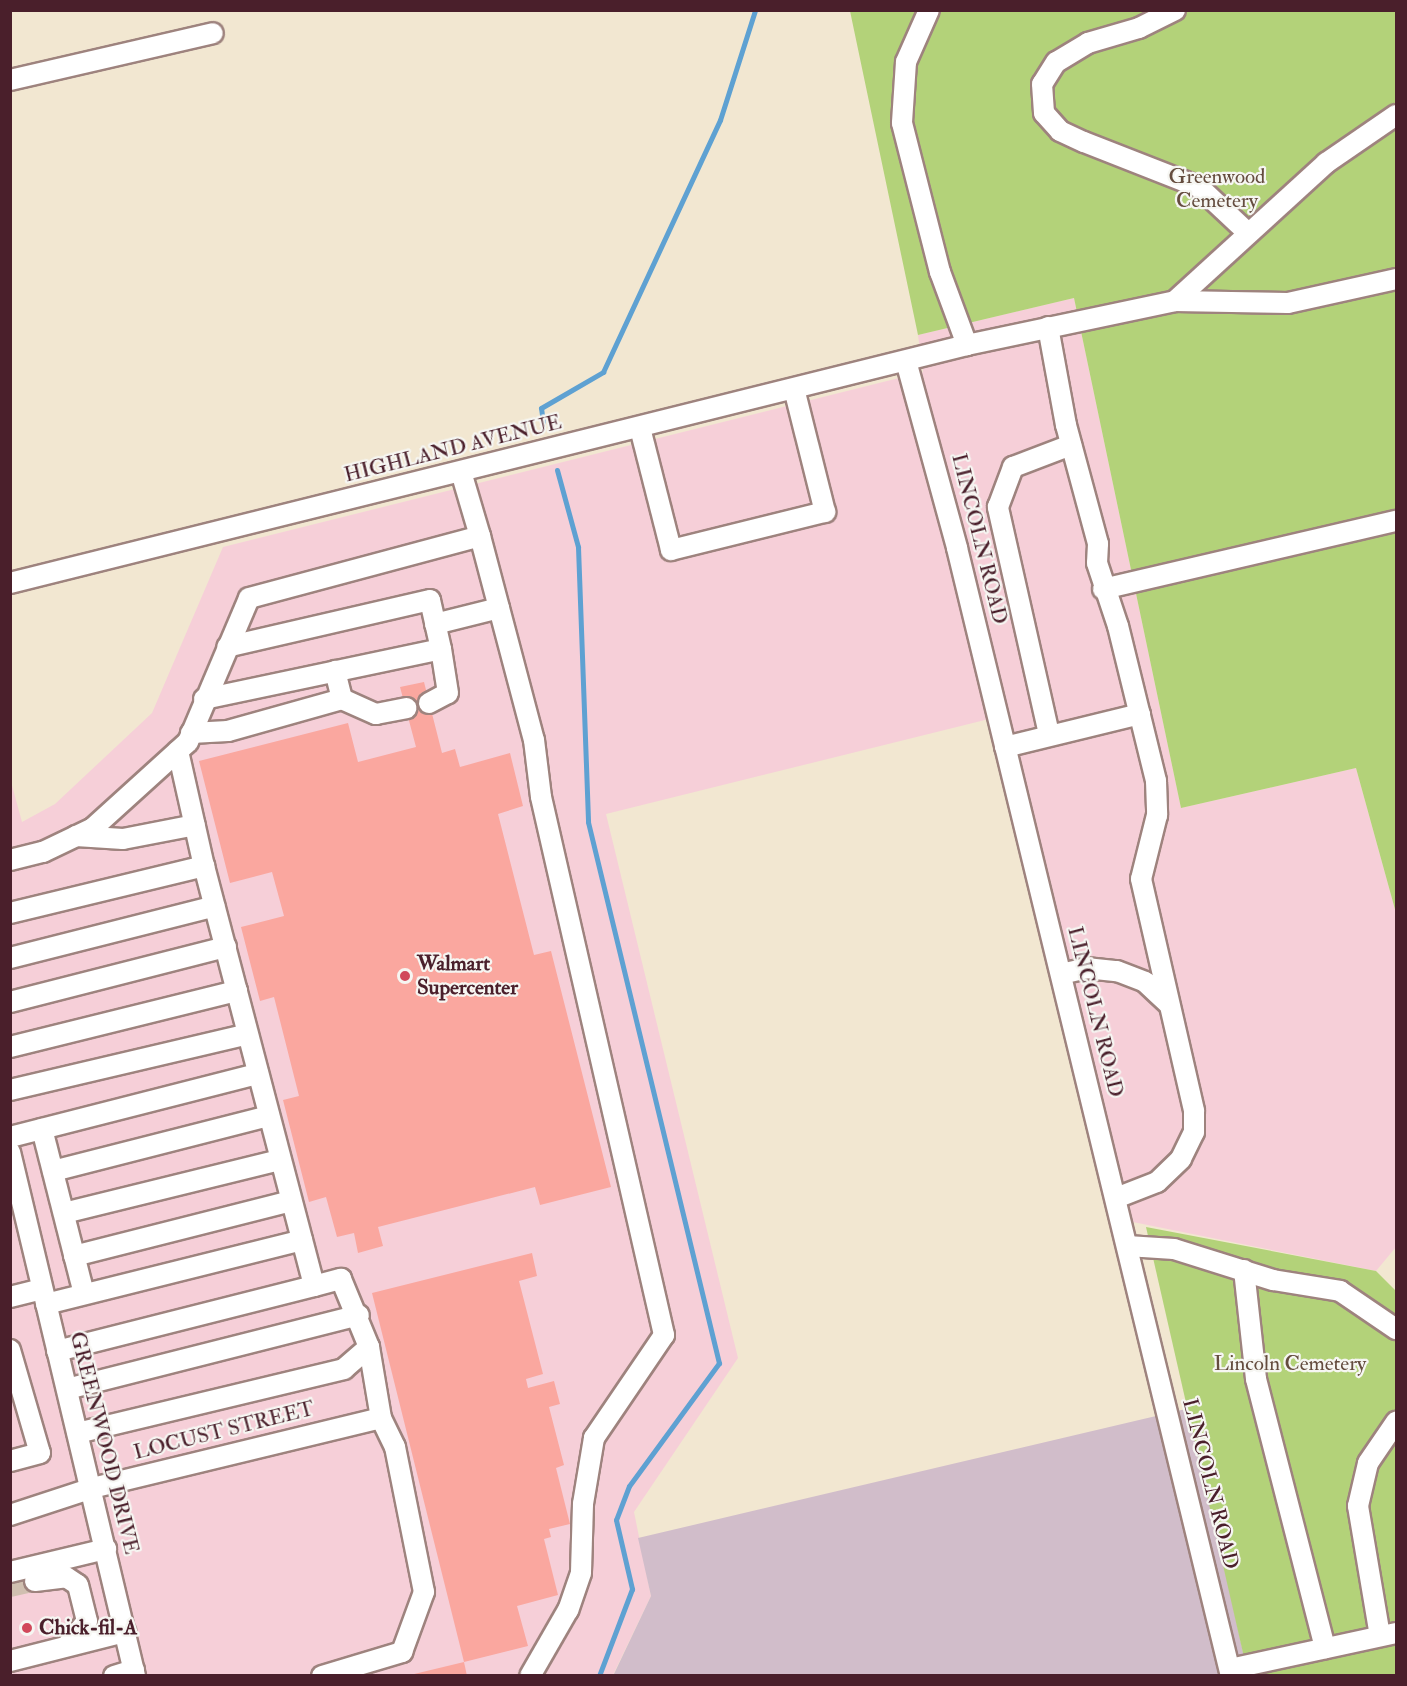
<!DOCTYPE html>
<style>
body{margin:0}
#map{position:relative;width:1407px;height:1686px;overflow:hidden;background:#f2e7d1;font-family:"IM FELL Double Pica",serif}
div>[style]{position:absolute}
.built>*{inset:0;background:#f6cfd8}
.industrial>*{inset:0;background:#d1bdca}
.green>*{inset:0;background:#b3d279}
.stream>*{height:5px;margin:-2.5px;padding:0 2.5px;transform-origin:2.5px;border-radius:2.5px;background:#5ea1d2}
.building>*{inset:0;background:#faa79f}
.minor-tunnel>*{height:20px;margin-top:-10px;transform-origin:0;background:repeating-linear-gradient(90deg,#d0bfb0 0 20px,transparent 0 30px)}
.roads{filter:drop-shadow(2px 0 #9e837e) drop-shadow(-2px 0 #9e837e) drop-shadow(0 2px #9e837e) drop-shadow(0 -2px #9e837e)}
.minor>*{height:20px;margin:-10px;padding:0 10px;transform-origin:10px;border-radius:10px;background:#fff}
.dots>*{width:16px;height:16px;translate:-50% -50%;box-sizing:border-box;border:3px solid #f6f6f2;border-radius:50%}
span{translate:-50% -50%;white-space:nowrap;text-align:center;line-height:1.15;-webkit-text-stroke:4.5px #f6f6f2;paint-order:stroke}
.park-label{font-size:21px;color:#644c3e}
.street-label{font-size:21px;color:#4a1f2b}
.poi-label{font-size:21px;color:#4a1f2b;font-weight:700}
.left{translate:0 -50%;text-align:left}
.frame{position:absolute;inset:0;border:12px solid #4a1f2b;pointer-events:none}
</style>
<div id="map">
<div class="built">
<i style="clip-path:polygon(1074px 298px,1181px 808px,1356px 768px,1396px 913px,1396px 1247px,1376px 1271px,1108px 1217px,989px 719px,606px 814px,738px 1358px,634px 1512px,651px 1596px,613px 1675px,11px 1675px,10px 778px,22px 822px,55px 804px,152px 713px,223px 547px,923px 372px,918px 335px)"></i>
</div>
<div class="industrial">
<i style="clip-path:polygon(1190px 1408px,1248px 1675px,613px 1676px,651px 1596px,638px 1538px)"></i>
</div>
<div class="green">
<i style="clip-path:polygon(850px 11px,1396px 11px,1396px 913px,1356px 768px,1181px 808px,1074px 298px,918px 335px)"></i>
<i style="clip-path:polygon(1146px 1227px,1376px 1271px,1396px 1291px,1396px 1675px,1248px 1675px)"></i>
</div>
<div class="stream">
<i style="left:543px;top:422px;width:14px;rotate:-98deg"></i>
<i style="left:541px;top:408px;width:72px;rotate:-30.1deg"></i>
<i style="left:603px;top:372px;width:278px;rotate:-65.1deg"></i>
<i style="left:720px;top:120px;width:115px;rotate:-72.3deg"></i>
<i style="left:557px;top:470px;width:80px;rotate:74.7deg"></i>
<i style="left:578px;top:547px;width:275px;rotate:87.9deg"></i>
<i style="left:588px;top:822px;width:557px;rotate:76.39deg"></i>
<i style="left:719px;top:1363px;width:152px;rotate:126.2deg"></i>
<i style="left:629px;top:1486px;width:36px;rotate:111deg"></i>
<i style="left:616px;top:1520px;width:71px;rotate:76.9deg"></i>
<i style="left:632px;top:1589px;width:93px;rotate:110.8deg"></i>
</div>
<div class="building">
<i style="clip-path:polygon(424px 682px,442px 753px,455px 749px,460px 767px,510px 753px,523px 806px,498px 814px,534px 955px,551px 951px,611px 1187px,540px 1205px,535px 1187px,378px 1227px,383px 1246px,358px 1253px,354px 1233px,337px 1237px,326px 1197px,309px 1202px,283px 1100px,299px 1096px,274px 997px,260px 1001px,241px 927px,284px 916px,272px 872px,230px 883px,199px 761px,348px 723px,358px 762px,416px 747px,400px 687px)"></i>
<i style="clip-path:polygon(532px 1253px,537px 1276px,519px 1281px,543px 1374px,526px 1379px,528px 1388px,554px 1381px,560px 1404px,549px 1407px,564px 1465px,556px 1468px,570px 1524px,549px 1529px,551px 1537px,544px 1539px,558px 1595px,517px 1606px,528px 1646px,464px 1662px,372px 1293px)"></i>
<i style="clip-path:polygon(464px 1662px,467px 1676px,410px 1676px,410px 1675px)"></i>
</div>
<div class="minor-tunnel">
<i style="left:10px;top:1587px;width:26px;rotate:-13deg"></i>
</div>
<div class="roads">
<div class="minor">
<i style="left:929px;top:10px;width:57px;rotate:113.9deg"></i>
<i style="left:906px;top:62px;width:61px;rotate:93.8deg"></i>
<i style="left:902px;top:123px;width:154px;rotate:75.7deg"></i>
<i style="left:940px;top:272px;width:78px;rotate:69.7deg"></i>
<i style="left:1175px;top:10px;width:40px;rotate:153.4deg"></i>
<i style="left:1139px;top:28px;width:53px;rotate:163.6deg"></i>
<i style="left:1088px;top:43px;width:37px;rotate:149deg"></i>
<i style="left:1056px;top:62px;width:26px;rotate:122deg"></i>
<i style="left:1042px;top:84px;width:29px;rotate:86deg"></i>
<i style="left:1044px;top:113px;width:24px;rotate:48deg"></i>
<i style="left:1060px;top:131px;width:26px;rotate:25deg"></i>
<i style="left:1084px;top:142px;width:123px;rotate:21.4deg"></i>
<i style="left:1199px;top:187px;width:66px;rotate:43.2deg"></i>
<i style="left:10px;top:80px;width:208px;rotate:-13deg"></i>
<i style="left:1175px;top:301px;width:113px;rotate:1deg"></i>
<i style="left:1288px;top:303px;width:111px;rotate:-12.5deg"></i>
<i style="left:1048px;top:327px;width:100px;rotate:79.6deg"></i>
<i style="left:1066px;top:425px;width:123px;rotate:74.9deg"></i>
<i style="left:1098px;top:544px;width:19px;rotate:93deg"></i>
<i style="left:1097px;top:563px;width:66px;rotate:71.6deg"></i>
<i style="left:1118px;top:626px;width:160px;rotate:76.2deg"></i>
<i style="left:1156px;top:781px;width:34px;rotate:88deg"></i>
<i style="left:1157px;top:815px;width:66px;rotate:104deg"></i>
<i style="left:1141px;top:879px;width:238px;rotate:77.1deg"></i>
<i style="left:1194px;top:1111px;width:21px;rotate:90deg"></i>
<i style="left:1194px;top:1132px;width:30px;rotate:116deg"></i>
<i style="left:1181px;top:1159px;width:33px;rotate:136deg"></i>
<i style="left:1157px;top:1182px;width:44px;rotate:158.7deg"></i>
<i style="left:906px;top:361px;width:194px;rotate:74.7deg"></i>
<i style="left:957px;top:548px;width:1161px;rotate:76.35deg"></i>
<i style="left:640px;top:428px;width:126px;rotate:75.7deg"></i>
<i style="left:671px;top:550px;width:159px;rotate:-13.9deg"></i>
<i style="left:825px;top:512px;width:127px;rotate:-104.1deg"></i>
<i style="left:480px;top:536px;width:211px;rotate:75.2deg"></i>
<i style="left:534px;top:740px;width:57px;rotate:83deg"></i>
<i style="left:541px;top:797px;width:552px;rotate:77.12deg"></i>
<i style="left:664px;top:1335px;width:125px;rotate:124.2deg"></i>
<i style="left:594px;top:1438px;width:67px;rotate:99.5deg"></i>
<i style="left:583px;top:1504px;width:69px;rotate:91.7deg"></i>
<i style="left:581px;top:1573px;width:39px;rotate:109deg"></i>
<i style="left:568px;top:1610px;width:76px;rotate:119.9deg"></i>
<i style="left:10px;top:583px;width:986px;rotate:-13.97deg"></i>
<i style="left:967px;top:345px;width:213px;rotate:-11.9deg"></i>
<i style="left:1175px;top:301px;width:205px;rotate:-42.4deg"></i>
<i style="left:1326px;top:163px;width:85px;rotate:-34.4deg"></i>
<i style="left:1103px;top:589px;width:301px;rotate:-13.1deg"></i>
<i style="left:435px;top:624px;width:66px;rotate:-14deg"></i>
<i style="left:204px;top:699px;width:242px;rotate:-11.9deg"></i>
<i style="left:441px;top:649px;width:50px;rotate:-102.7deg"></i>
<i style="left:430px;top:600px;width:208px;rotate:167deg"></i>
<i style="left:342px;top:699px;width:37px;rotate:24deg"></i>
<i style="left:376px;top:714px;width:31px;rotate:-11deg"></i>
<i style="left:429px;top:703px;width:21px;rotate:-28deg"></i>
<i style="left:448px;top:693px;width:45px;rotate:-99deg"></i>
<i style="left:191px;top:733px;width:37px;rotate:-3deg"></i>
<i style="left:228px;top:731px;width:118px;rotate:-15.7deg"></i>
<i style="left:342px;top:699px;width:29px;rotate:-104deg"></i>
<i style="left:1049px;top:734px;width:233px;rotate:-102.7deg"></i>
<i style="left:998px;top:507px;width:43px;rotate:-69.4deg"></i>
<i style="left:1013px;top:467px;width:62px;rotate:-20.8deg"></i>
<i style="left:1005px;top:747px;width:139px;rotate:-13.7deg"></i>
<i style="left:178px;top:751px;width:118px;rotate:77.3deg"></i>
<i style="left:76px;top:836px;width:47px;rotate:3.7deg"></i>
<i style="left:123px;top:839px;width:73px;rotate:-11deg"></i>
<i style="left:10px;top:860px;width:34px;rotate:-14deg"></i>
<i style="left:43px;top:852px;width:55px;rotate:-25.6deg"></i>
<i style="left:93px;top:828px;width:128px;rotate:-42.2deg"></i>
<i style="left:188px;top:742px;width:156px;rotate:-67deg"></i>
<i style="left:249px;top:598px;width:239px;rotate:-15deg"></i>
<i style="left:480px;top:536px;width:67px;rotate:-106.5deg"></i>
<i style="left:10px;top:913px;width:200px;rotate:-13.6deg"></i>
<i style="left:204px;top:866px;width:434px;rotate:75.3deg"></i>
<i style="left:314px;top:1286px;width:28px;rotate:-15deg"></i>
<i style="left:341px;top:1279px;width:74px;rotate:67.6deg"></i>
<i style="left:369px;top:1347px;width:33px;rotate:139deg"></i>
<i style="left:344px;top:1369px;width:274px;rotate:166.5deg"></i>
<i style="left:10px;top:958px;width:211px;rotate:-14.2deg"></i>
<i style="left:1061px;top:974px;width:26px;rotate:-13deg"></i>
<i style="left:1086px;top:968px;width:31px;rotate:6deg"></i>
<i style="left:1117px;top:971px;width:30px;rotate:21deg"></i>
<i style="left:1145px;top:982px;width:33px;rotate:43deg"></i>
<i style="left:10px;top:1002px;width:223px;rotate:-14.3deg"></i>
<i style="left:10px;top:1047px;width:234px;rotate:-13.9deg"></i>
<i style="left:10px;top:1090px;width:244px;rotate:-13.2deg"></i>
<i style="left:42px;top:1129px;width:170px;rotate:75.7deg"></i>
<i style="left:10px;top:1137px;width:256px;rotate:-14.3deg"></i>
<i style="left:10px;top:1152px;width:539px;rotate:76.58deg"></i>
<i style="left:53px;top:1171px;width:223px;rotate:-14.3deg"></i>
<i style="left:64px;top:1213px;width:222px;rotate:-13.8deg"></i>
<i style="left:1127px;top:1246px;width:47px;rotate:3.7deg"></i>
<i style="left:1174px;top:1249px;width:104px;rotate:17.4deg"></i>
<i style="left:1273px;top:1280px;width:68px;rotate:9.3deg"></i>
<i style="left:1340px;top:1291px;width:68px;rotate:34.2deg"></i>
<i style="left:74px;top:1256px;width:224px;rotate:-14.2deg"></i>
<i style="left:1244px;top:1270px;width:110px;rotate:83.7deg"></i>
<i style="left:1256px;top:1379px;width:278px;rotate:75.6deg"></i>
<i style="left:10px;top:1297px;width:33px;rotate:-14deg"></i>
<i style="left:46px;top:1304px;width:264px;rotate:-14deg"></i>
<i style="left:10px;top:1350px;width:107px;rotate:73.8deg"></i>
<i style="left:40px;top:1453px;width:31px;rotate:165deg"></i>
<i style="left:57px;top:1351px;width:265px;rotate:-14.2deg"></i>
<i style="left:67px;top:1389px;width:301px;rotate:-14.2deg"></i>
<i style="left:10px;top:1515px;width:86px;rotate:-18.2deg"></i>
<i style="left:92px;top:1488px;width:297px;rotate:-13.6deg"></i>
<i style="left:10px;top:1572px;width:99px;rotate:-13.5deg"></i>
<i style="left:35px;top:1581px;width:31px;rotate:-7deg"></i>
<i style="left:66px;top:1577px;width:14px;rotate:34deg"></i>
<i style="left:78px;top:1585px;width:37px;rotate:76deg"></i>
<i style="left:87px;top:1621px;width:32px;rotate:129deg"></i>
<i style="left:1380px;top:1636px;width:132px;rotate:-99.6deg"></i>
<i style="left:1358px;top:1506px;width:44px;rotate:-76.9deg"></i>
<i style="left:1368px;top:1463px;width:50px;rotate:-55.7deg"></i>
<i style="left:10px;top:1661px;width:119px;rotate:-14.2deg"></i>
<i style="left:1230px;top:1669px;width:170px;rotate:-12.2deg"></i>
<i style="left:114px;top:1676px;width:21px;rotate:-17deg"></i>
<i style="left:322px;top:1676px;width:84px;rotate:-16.7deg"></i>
<i style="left:402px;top:1652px;width:64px;rotate:-69.9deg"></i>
<i style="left:424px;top:1592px;width:148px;rotate:-101.3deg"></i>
<i style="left:395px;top:1447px;width:32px;rotate:-116deg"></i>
<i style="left:381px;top:1418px;width:72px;rotate:-99.6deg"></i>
</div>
</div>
<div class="dots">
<i style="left:405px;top:976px;background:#d1495b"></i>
<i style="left:27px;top:1628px;background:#d1495b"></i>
</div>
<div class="park-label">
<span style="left:1217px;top:189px">Greenwood<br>Cemetery</span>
<span style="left:1290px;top:1364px">Lincoln Cemetery</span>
</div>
<div class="street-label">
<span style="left:453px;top:449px;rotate:-14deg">HIGHLAND AVENUE</span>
<span style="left:979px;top:539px;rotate:76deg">LINCOLN ROAD</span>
<span style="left:1095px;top:1012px;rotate:76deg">LINCOLN ROAD</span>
<span style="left:224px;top:1431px;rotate:-14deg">LOCUST STREET</span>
<span style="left:104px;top:1443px;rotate:76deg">GREENWOOD DRIVE</span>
<span style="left:1210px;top:1484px;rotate:76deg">LINCOLN ROAD</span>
</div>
<div class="poi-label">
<span class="left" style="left:417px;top:976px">Walmart<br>Supercenter</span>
<span class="left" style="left:39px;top:1628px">Chick-fil-A</span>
</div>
<div class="frame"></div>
</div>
